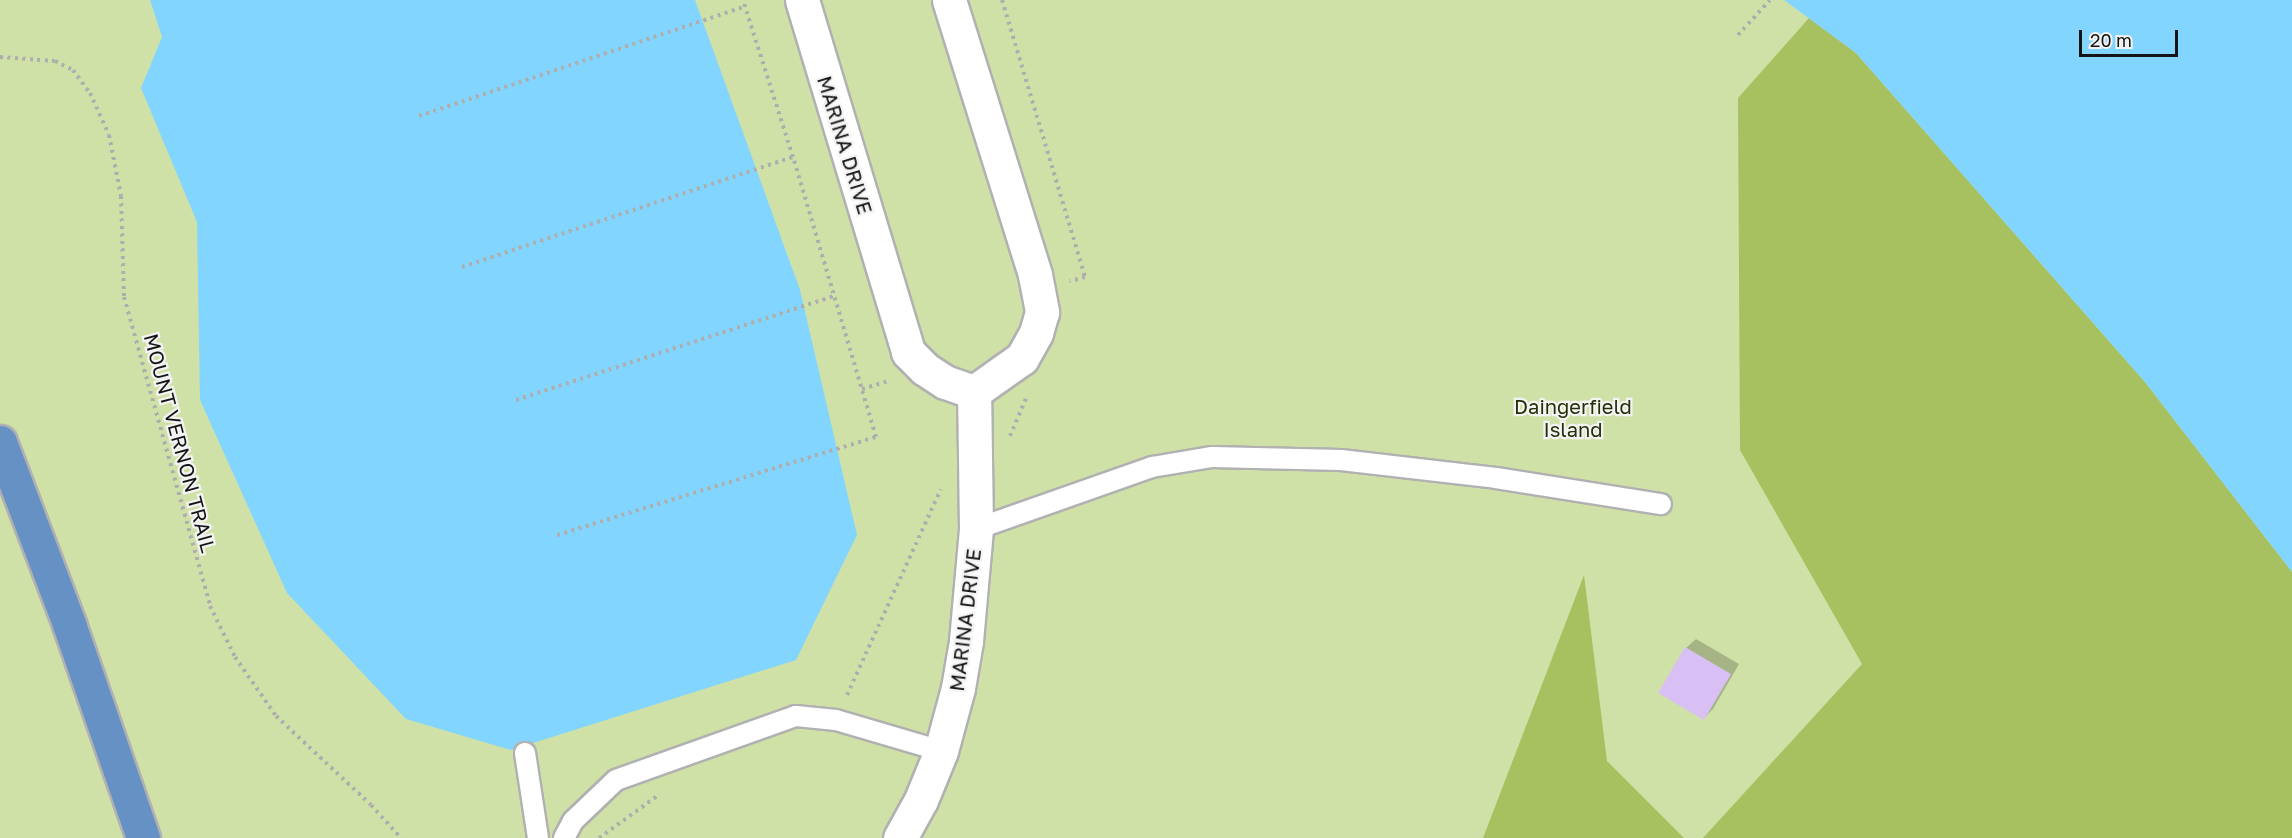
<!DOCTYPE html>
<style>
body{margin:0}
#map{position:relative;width:2292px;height:838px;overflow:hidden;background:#f3f3f4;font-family:"Golos Text",sans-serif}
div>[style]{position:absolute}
.green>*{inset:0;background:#d0e1a7}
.forest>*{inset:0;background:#a7c060}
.water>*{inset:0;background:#81d5ff}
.shadow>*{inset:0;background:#0003}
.building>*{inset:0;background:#d8c0f4}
.path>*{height:4px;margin-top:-2px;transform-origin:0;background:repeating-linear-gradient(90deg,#aeaeaf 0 3px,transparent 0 7.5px)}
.roads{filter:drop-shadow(2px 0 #b1b1b2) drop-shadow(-2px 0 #b1b1b2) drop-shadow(0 2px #b1b1b2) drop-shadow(0 -2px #b1b1b2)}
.lane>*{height:20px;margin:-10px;padding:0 10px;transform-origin:10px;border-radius:10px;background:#fff}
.street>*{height:33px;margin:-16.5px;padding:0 16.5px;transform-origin:16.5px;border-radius:16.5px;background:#fff}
.highway>*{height:33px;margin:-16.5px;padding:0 16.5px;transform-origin:16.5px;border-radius:16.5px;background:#6691c5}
span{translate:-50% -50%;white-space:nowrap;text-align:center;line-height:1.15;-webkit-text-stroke:4.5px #f3f3f4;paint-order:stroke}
.street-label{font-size:20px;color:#141414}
.park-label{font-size:20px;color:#252f06}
.scale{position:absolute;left:2079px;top:30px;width:99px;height:27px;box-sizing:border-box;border:3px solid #141414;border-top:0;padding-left:8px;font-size:18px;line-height:21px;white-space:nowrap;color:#141414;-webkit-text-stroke:4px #f3f3f4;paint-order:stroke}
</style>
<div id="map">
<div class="green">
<i style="clip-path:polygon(0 0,1892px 0,2292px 448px,2292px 838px,0 838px)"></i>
</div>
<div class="forest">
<i style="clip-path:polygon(1809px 18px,1856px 53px,2145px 382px,2292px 572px,2292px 838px,1703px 838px,1862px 664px,1740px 450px,1738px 98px)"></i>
<i style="clip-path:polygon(1584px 575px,1607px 761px,1684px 838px,1483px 838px)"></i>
</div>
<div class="water">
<i style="clip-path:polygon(150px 0,695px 0,800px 290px,857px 535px,796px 660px,511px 750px,406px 719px,287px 593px,200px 400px,197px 222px,141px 88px,162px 37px)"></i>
<i style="clip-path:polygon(1784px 0,2292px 0,2292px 572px,2145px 382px,1856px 53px)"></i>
</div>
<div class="shadow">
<i style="clip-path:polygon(1696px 639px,1739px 664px,1713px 709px,1704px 718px,1686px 648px)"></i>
</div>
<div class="building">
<i style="clip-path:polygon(1685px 647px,1731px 674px,1704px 720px,1658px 693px)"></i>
</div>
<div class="path">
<i style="left:1002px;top:0;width:289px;rotate:73.3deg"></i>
<i style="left:1085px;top:277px;width:16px;rotate:165deg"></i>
<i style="left:1738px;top:35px;width:47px;rotate:-47.6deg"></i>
<i style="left:0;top:57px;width:55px;rotate:4.2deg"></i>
<i style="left:55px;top:61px;width:20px;rotate:27deg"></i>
<i style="left:73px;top:70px;width:29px;rotate:54deg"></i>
<i style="left:90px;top:93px;width:46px;rotate:65.7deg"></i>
<i style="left:109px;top:135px;width:62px;rotate:78.9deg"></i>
<i style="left:121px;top:196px;width:101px;rotate:88.3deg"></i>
<i style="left:124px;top:297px;width:321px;rotate:74.4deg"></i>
<i style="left:210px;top:606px;width:57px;rotate:63.9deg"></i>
<i style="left:235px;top:657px;width:72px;rotate:55.2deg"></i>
<i style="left:276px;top:716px;width:130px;rotate:43.1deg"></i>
<i style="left:371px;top:805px;width:45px;rotate:47.7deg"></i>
<i style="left:419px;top:116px;width:344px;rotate:-18.6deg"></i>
<i style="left:462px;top:267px;width:349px;rotate:-18.4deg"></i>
<i style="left:862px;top:389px;width:28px;rotate:-17deg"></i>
<i style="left:516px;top:400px;width:335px;rotate:-18.1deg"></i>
<i style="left:1010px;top:436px;width:43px;rotate:-67deg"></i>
<i style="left:557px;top:535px;width:334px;rotate:-17.1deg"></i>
<i style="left:876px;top:437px;width:292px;rotate:-106.5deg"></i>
<i style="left:793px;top:157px;width:165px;rotate:-107.7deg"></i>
<i style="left:847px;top:695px;width:226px;rotate:-65.5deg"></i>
<i style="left:599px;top:838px;width:72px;rotate:-35.9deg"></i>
</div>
<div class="roads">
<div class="lane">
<i style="left:976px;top:529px;width:187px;rotate:-19.4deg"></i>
<i style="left:1152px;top:467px;width:61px;rotate:-9.5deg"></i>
<i style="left:1212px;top:457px;width:129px;rotate:1.3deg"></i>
<i style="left:1341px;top:460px;width:156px;rotate:6.6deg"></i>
<i style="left:1496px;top:478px;width:167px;rotate:9deg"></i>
<i style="left:525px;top:753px;width:86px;rotate:81.3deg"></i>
<i style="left:564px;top:838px;width:19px;rotate:-62deg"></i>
<i style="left:573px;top:821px;width:59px;rotate:-43.6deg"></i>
<i style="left:616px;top:780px;width:191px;rotate:-19.6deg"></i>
<i style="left:796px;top:716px;width:40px;rotate:5.7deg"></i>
<i style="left:836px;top:720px;width:109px;rotate:16.4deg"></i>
</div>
<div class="street">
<i style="left:802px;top:0;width:368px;rotate:73.2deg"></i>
<i style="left:908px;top:352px;width:24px;rotate:45deg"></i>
<i style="left:925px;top:369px;width:24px;rotate:33deg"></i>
<i style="left:945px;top:382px;width:31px;rotate:19deg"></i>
<i style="left:949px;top:0;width:288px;rotate:72.6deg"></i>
<i style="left:1035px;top:275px;width:38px;rotate:79deg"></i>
<i style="left:1042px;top:312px;width:22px;rotate:106deg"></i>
<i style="left:1036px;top:333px;width:29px;rotate:119deg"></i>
<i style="left:1022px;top:358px;width:59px;rotate:144.7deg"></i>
<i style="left:900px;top:838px;width:43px;rotate:-61.1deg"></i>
<i style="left:921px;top:800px;width:53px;rotate:-67.8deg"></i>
<i style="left:941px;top:751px;width:65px;rotate:-74.9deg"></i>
<i style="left:958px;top:688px;width:48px;rotate:-80.3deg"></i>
<i style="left:966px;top:641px;width:112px;rotate:-84.9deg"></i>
<i style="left:976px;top:529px;width:137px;rotate:-90.8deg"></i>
</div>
<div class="highway">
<i style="left:0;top:442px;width:195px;rotate:69.2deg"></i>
<i style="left:69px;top:624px;width:226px;rotate:70.9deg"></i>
</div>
</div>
<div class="street-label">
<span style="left:845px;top:145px;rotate:73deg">MARINA DRIVE</span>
<span style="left:180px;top:443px;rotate:75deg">MOUNT VERNON TRAIL</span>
<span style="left:965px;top:620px;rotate:-83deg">MARINA DRIVE</span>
</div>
<div class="park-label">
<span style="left:1573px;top:418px">Daingerfield<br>Island</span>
</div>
<div class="scale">20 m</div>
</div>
